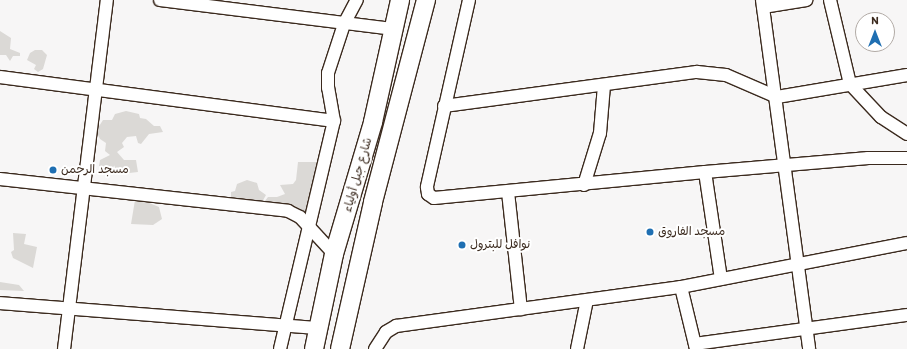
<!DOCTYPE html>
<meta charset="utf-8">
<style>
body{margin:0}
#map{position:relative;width:907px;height:349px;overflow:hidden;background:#f7f6f6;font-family:Itim,"Playpen Sans Arabic",sans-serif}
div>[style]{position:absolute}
.green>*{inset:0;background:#dbd9d6}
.roads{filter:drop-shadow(1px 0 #3b2a1e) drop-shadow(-1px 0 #3b2a1e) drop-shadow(0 1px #3b2a1e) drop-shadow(0 -1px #3b2a1e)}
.minor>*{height:12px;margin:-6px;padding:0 6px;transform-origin:6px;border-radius:6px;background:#fff}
.primary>*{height:18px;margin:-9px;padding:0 9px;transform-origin:9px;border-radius:9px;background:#fff}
.dots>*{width:11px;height:11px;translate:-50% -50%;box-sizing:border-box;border:2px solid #fff;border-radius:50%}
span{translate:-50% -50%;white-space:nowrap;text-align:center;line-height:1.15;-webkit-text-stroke:4px #fff;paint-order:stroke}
.poi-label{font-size:12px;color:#3b2a1e}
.left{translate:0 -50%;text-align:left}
.street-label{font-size:12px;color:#3b2a1e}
.north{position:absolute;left:855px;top:12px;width:40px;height:40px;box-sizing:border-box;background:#fff;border:1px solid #b1aaa5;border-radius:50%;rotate:0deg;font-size:11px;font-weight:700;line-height:16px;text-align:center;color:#3b2a1e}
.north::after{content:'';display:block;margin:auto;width:14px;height:18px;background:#1f6fb2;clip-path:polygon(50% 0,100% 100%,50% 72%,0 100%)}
</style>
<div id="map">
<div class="green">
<i style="clip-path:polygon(0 31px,11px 38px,10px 49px,20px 53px,20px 56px,13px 56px,10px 61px,6px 55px,0 55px)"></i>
<i style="clip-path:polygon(35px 50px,42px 50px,47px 55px,43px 69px,38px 72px,34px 69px,36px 65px,27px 60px,30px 53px)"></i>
<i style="clip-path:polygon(126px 111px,139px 114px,140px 118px,146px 119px,154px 126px,160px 126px,163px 132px,149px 134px,141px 144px,138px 143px,136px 136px,127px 137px,122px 143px,124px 147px,117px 152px,124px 160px,136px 160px,138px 172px,112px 175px,107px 172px,110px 170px,109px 168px,99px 166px,100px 160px,110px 155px,105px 151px,106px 143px,100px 139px,96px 131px,103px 120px,112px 120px,115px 114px)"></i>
<i style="clip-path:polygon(320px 159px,309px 212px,261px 206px,268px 197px,277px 197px,285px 194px,280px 185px,293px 184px,296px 180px,298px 162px,317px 162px)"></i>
<i style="clip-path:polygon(247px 180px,257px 183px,259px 190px,266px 195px,261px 204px,231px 199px,231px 192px,235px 191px,237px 184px)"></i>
<i style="clip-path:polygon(145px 198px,147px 202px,159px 207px,162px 219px,153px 225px,131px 224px,135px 200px)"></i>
<i style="clip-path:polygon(13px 233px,26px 234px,24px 244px,37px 247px,33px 268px,13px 258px,11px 252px,14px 250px)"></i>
<i style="clip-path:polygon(0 282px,19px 285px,24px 291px,0 290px)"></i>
</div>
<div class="roads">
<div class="minor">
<i style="left:160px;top:0;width:234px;rotate:7.1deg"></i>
<i style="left:469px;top:0;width:192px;rotate:102.7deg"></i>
<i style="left:427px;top:187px;width:7px;rotate:82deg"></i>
<i style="left:428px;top:194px;width:7px;rotate:34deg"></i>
<i style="left:434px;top:198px;width:272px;rotate:-5.5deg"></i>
<i style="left:762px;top:0;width:352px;rotate:82.3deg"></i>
<i style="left:830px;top:0;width:86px;rotate:76.6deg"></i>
<i style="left:850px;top:84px;width:45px;rotate:46.8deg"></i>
<i style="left:881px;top:117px;width:31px;rotate:33deg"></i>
<i style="left:763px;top:7px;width:44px;rotate:-9.2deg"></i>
<i style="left:0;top:77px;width:337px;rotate:7.5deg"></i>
<i style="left:444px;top:106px;width:255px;rotate:-7.7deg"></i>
<i style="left:697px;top:72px;width:29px;rotate:6deg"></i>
<i style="left:726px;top:75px;width:56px;rotate:23.3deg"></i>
<i style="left:777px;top:97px;width:132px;rotate:-9.6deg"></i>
<i style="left:0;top:179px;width:290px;rotate:6.3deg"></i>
<i style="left:288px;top:211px;width:13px;rotate:27deg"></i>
<i style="left:300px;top:217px;width:50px;rotate:47.4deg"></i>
<i style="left:584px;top:185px;width:54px;rotate:-72.9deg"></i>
<i style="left:600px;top:133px;width:48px;rotate:-85.2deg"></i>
<i style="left:508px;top:192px;width:118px;rotate:83.7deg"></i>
<i style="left:721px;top:279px;width:108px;rotate:-98.5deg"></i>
<i style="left:705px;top:172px;width:164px;rotate:-4.9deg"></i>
<i style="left:868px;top:158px;width:39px"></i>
<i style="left:681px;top:287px;width:64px;rotate:76.4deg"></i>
<i style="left:0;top:303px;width:321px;rotate:4.5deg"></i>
<i style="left:695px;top:344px;width:214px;rotate:-7.8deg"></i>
<i style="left:64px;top:349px;width:352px;rotate:-83deg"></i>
<i style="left:280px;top:349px;width:234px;rotate:-76.7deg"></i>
<i style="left:334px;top:121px;width:34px;rotate:-100deg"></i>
<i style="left:328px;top:88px;width:15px;rotate:-90deg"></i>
<i style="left:328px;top:73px;width:52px;rotate:-71.9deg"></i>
<i style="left:344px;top:24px;width:27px;rotate:-62deg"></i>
<i style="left:375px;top:349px;width:20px;rotate:-57deg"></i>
<i style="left:386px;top:332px;width:12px;rotate:-31deg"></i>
<i style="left:396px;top:326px;width:288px;rotate:-7.8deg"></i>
<i style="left:681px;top:287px;width:230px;rotate:-11deg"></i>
<i style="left:577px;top:349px;width:50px;rotate:-78.5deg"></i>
</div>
<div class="primary">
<i style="left:314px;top:349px;width:97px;rotate:-78.1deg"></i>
<i style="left:334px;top:254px;width:138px;rotate:-73.5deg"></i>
<i style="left:373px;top:122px;width:125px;rotate:-77.5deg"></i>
<i style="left:340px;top:349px;width:151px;rotate:-77.3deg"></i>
<i style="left:373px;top:202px;width:209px;rotate:-75.3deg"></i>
</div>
</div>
<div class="dots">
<i style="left:53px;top:170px;background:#1f6fb2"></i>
<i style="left:650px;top:232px;background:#1f6fb2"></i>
<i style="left:462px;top:245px;background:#1f6fb2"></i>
</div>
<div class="poi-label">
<span class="left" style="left:61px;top:170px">مسجد الرحمن</span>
<span class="left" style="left:658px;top:232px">مسجد الفاروق</span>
<span class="left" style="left:470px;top:245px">نوافل للبترول</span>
</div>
<div class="street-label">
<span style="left:358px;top:175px;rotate:-74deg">شارع جبل أولياء</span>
</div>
<div class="north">N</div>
</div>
